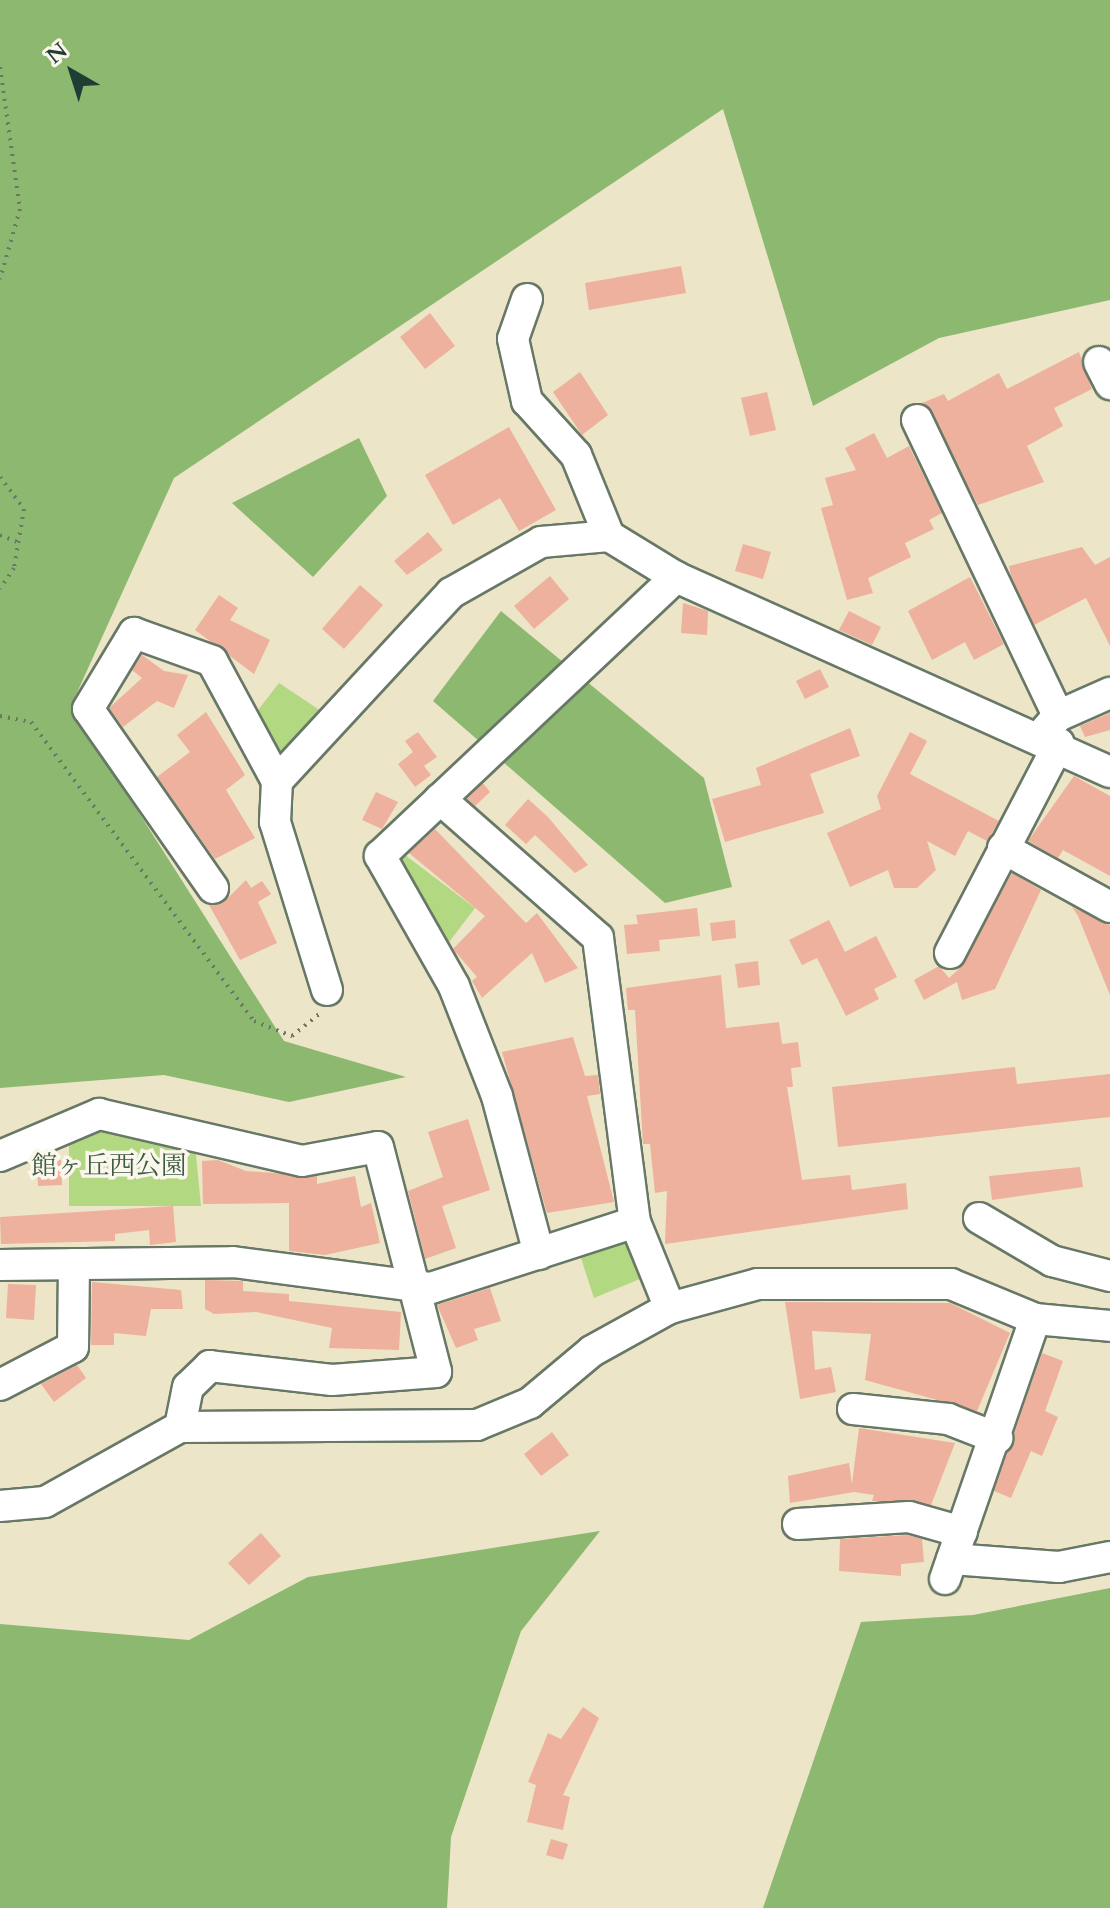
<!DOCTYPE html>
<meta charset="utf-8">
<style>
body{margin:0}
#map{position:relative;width:1110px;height:1908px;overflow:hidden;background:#ede5c7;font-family:Cardo,"Noto Serif JP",serif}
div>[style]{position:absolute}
.green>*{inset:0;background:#b2d881}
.forest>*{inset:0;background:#8db86f}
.building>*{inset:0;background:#edb19d}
.path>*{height:4px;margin-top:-2px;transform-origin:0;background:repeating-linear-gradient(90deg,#677867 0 2px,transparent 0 8px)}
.roads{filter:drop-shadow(2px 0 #677867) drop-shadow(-2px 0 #677867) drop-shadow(0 2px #677867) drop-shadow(0 -2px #677867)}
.minor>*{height:30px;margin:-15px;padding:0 15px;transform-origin:15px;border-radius:15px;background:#fff}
span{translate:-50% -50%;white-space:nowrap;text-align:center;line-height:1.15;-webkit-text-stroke:7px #fbf7ec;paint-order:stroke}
.park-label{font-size:26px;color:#3c5c43}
.north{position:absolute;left:32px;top:32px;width:80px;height:80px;-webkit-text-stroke:6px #fbf7ec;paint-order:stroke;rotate:321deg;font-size:22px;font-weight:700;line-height:32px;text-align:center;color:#1f3d34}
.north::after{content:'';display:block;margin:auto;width:28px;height:36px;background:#1f3d34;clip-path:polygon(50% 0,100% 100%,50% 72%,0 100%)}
</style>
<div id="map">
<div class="green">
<i style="clip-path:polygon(279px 683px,324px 713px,291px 753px,273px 751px,255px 714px)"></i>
<i style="clip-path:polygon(401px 852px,475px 908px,443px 950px,393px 860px)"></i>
<i style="clip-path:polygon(103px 1123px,195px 1145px,201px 1206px,69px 1206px,69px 1142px)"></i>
<i style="clip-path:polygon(631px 1235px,647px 1276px,594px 1298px,579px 1252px)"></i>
</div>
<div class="forest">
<i style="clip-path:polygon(0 0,1110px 0,1110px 300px,939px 338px,813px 406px,723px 109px,174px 478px,71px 706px,284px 1041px,406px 1077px,289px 1102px,164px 1075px,0 1088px)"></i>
<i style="clip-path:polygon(359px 438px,387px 496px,313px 577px,232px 503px)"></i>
<i style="clip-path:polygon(501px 611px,704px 778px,732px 887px,665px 903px,433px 701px)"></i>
<i style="clip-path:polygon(600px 1531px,521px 1631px,451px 1837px,447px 1908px,0 1908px,0 1624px,189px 1640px,308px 1577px)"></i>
<i style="clip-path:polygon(1110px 1588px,1110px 1908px,763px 1908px,861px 1622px,973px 1615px)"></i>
</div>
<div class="building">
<i style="clip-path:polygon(681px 266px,686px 293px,589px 310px,585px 283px)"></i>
<i style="clip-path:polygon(430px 313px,455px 346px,425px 369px,400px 337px)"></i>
<i style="clip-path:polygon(1079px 352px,1092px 389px,1054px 408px,1063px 426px,1027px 446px,1044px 482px,978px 505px,922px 403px,944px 394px,948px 401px,999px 373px,1007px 389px)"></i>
<i style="clip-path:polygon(580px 372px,608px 415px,582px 435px,553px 392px)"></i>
<i style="clip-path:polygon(767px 392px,776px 430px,750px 436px,741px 398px)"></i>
<i style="clip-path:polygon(509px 427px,556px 510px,519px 531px,500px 498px,453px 525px,425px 475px)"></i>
<i style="clip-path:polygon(874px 433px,887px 458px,909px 446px,942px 513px,929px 520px,934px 529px,905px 543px,911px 557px,868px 578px,873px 593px,847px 600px,821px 508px,833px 505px,825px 478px,856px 470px,845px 448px)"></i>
<i style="clip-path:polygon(428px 532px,443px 550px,407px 575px,394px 561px)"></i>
<i style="clip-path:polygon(743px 544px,771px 552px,763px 579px,735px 571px)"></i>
<i style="clip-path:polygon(1082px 547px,1095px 565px,1110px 557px,1110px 646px,1086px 598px,1034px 625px,1011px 576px,1009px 566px)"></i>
<i style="clip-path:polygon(550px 576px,569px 599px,534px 629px,514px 606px)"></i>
<i style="clip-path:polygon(970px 577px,1004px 644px,974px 660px,965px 642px,932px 660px,908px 611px)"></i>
<i style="clip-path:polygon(360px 585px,383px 605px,344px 649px,322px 629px)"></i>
<i style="clip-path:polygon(219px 595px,238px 608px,230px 620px,270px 640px,254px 674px,195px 630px)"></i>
<i style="clip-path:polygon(683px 603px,708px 611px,707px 635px,681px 633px)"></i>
<i style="clip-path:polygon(849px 611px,881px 627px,872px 645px,839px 630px)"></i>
<i style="clip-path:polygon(142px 655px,164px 671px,188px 675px,174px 708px,157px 701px,123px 727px,109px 708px,142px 678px,132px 670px)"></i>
<i style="clip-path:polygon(820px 669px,829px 687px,805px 699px,796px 681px)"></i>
<i style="clip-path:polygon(206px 712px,245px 775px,226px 790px,255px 838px,215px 859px,157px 777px,190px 752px,177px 735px)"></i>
<i style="clip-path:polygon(1110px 713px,1110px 730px,1085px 737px,1080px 726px)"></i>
<i style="clip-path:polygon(850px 728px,860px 756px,810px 774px,824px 813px,725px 842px,712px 799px,761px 785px,756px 768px)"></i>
<i style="clip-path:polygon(418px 732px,437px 757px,424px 766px,431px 775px,415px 787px,398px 764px,413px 752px,405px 741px)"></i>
<i style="clip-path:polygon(910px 732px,927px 741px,910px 774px,999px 821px,987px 841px,968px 831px,955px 856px,927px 841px,936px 870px,917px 888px,894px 888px,888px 870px,850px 887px,827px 833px,881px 809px,877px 796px)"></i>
<i style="clip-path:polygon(1074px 776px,1110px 796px,1110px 876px,1063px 850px,1058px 858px,1028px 841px)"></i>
<i style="clip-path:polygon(483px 783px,490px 792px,475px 806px,467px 799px)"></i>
<i style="clip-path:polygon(376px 792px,398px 802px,382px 829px,362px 820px)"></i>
<i style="clip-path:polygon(528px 799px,548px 817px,588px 865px,575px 873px,535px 835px,526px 844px,505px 825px)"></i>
<i style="clip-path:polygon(435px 829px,526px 923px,537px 913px,578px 968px,545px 983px,532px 953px,482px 998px,472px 981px,477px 977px,453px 949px,485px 916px,409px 853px)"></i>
<i style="clip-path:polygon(1012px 873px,1041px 890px,995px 989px,962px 1000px,957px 982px,924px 1000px,914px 980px,939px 966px,949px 978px,960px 968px)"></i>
<i style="clip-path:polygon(246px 880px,251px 888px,262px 881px,271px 894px,258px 902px,277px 943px,240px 960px,209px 905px,223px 903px)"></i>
<i style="clip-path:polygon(1072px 907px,1110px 925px,1110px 995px,1078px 916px)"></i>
<i style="clip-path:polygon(697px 908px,700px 936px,659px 940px,660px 951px,627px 954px,624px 925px,638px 924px,636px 915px)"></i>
<i style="clip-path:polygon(735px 920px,736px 938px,712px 941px,710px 923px)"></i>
<i style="clip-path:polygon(829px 920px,845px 952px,876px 936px,897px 977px,874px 989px,879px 999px,846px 1016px,817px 958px,802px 965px,789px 940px)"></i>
<i style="clip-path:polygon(758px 961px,760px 985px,738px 988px,735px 964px)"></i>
<i style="clip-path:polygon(721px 975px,726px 1028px,779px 1022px,782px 1044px,798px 1042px,801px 1067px,791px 1068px,793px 1087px,787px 1087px,802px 1180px,850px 1175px,852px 1190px,906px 1183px,908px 1209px,665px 1244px,667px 1191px,655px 1193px,650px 1144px,643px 1144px,635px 1010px,628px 1010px,626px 988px)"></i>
<i style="clip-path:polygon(573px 1037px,585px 1076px,598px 1075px,600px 1094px,587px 1096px,614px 1202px,547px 1213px,502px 1052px)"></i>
<i style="clip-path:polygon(1015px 1067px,1017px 1084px,1110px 1074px,1110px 1117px,838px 1147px,832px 1087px)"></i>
<i style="clip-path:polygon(468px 1119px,490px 1190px,442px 1206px,456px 1248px,425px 1259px,408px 1191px,443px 1177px,428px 1132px)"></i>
<i style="clip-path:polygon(61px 1160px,62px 1185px,38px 1186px,37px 1161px)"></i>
<i style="clip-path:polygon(218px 1160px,246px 1171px,317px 1176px,317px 1184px,355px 1176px,361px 1207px,371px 1203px,380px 1243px,325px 1255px,289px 1251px,289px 1203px,203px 1204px,202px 1161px)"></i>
<i style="clip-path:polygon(1080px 1167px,1083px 1187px,992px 1200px,989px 1176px)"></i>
<i style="clip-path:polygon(173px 1206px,176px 1242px,150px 1245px,149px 1230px,115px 1234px,115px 1241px,1px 1244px,0 1217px)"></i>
<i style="clip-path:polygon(205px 1280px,243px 1281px,243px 1291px,289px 1294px,289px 1301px,401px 1312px,399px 1350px,329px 1348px,332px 1328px,256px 1312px,214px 1314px,205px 1309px)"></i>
<i style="clip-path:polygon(92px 1282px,181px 1290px,183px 1309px,151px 1309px,146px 1336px,114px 1333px,114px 1345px,91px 1345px)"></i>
<i style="clip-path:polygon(8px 1284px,36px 1285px,34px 1320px,6px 1318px)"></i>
<i style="clip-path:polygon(490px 1288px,501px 1321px,474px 1329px,478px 1340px,456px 1348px,437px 1305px)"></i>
<i style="clip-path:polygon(785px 1302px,950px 1303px,1010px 1333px,977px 1411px,865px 1380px,871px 1334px,812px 1331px,815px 1370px,831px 1367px,836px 1392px,800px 1399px)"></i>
<i style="clip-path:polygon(1042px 1353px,1063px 1361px,1045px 1411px,1058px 1417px,1042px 1456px,1031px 1451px,1011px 1498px,994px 1491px)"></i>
<i style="clip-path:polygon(77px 1365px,86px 1378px,54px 1402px,41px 1384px)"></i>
<i style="clip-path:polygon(859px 1428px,955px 1443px,931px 1505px,872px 1501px,874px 1495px,854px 1492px,790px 1503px,788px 1476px,849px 1463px,852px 1484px)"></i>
<i style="clip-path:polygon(552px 1432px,569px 1455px,541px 1476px,524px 1454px)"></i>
<i style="clip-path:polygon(261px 1533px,281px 1556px,249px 1585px,228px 1563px)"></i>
<i style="clip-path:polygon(907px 1535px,922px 1539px,924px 1562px,901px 1564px,901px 1576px,839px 1571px,840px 1539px)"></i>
<i style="clip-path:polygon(583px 1707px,599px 1718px,563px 1795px,570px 1797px,563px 1830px,527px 1822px,536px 1785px,528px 1782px,548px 1733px,561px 1739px)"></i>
<i style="clip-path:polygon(551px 1839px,568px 1844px,563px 1860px,546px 1855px)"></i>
</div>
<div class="path">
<i style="left:0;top:67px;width:143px;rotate:82deg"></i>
<i style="left:20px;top:209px;width:73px;rotate:105.9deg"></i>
<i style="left:0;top:477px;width:40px;rotate:53deg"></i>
<i style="left:24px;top:509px;width:60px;rotate:99.6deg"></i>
<i style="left:14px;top:568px;width:25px;rotate:124deg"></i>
<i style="left:0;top:535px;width:18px;rotate:22deg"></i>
<i style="left:0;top:716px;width:32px;rotate:11deg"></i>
<i style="left:31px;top:722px;width:373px;rotate:53.3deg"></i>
<i style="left:254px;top:1021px;width:41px;rotate:21.5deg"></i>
<i style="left:292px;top:1036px;width:36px;rotate:-39deg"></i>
</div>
<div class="roads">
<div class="minor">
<i style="left:527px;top:299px;width:42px;rotate:109.3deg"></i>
<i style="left:513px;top:339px;width:64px;rotate:77.3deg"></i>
<i style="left:527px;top:401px;width:73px;rotate:47.8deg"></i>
<i style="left:576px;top:455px;width:87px;rotate:67.8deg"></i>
<i style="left:1099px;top:362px;width:25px;rotate:63deg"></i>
<i style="left:917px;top:420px;width:328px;rotate:64.5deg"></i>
<i style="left:1044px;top:732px;width:21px;rotate:-49deg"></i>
<i style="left:1058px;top:716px;width:57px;rotate:-23.9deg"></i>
<i style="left:440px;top:799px;width:210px;rotate:41.3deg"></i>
<i style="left:598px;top:938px;width:286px;rotate:82.6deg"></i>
<i style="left:635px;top:1222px;width:93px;rotate:67.9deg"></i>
<i style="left:1003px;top:848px;width:122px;rotate:28.9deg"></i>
<i style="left:213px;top:888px;width:218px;rotate:-124.9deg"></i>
<i style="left:88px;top:709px;width:89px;rotate:-58.8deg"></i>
<i style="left:134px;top:633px;width:83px;rotate:19.7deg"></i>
<i style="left:212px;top:661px;width:136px;rotate:61.6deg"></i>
<i style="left:950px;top:953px;width:236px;rotate:-62.5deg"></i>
<i style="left:327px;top:990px;width:176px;rotate:-107.2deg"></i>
<i style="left:275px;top:822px;width:41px;rotate:-87.2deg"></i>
<i style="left:277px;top:781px;width:256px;rotate:-47.2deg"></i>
<i style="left:451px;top:593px;width:103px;rotate:-29.5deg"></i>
<i style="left:541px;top:542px;width:68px;rotate:-5deg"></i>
<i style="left:609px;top:536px;width:79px;rotate:31.5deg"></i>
<i style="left:676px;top:577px;width:476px;rotate:24.2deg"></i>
<i style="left:0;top:1156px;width:108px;rotate:-23deg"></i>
<i style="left:99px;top:1114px;width:208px;rotate:13deg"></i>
<i style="left:302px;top:1161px;width:77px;rotate:-10.4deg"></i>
<i style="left:378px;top:1147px;width:232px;rotate:75.5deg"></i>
<i style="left:436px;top:1372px;width:104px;rotate:175.6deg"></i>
<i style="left:332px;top:1380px;width:123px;rotate:-173.5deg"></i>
<i style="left:210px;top:1366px;width:30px;rotate:136deg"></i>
<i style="left:188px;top:1387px;width:41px;rotate:101.3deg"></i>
<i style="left:979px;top:1218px;width:85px;rotate:30.5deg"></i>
<i style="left:1052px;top:1261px;width:60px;rotate:14.5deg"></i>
<i style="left:539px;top:1254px;width:163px;rotate:-104.9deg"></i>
<i style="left:497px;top:1096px;width:118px;rotate:-111.4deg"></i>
<i style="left:454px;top:986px;width:150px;rotate:-119.6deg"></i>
<i style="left:380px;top:856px;width:407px;rotate:-43.3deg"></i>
<i style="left:0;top:1265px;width:233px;rotate:-0.7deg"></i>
<i style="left:233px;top:1262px;width:200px;rotate:7.5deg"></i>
<i style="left:431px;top:1288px;width:214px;rotate:-17.9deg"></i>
<i style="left:0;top:1385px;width:82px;rotate:-27.5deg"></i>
<i style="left:73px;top:1347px;width:83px;rotate:-89.3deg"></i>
<i style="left:853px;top:1409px;width:96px;rotate:6deg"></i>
<i style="left:948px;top:1419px;width:53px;rotate:21.2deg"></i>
<i style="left:0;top:1506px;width:45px;rotate:-5.1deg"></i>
<i style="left:45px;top:1502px;width:154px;rotate:-29.1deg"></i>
<i style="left:180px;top:1427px;width:297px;rotate:-0.4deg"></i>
<i style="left:477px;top:1425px;width:57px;rotate:-22.5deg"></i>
<i style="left:530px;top:1403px;width:81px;rotate:-40deg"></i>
<i style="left:592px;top:1351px;width:89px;rotate:-28.9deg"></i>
<i style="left:670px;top:1308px;width:91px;rotate:-15.3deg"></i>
<i style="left:758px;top:1284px;width:193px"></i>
<i style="left:951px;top:1284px;width:91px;rotate:22.6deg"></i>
<i style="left:1035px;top:1319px;width:75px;rotate:5.3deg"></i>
<i style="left:798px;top:1524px;width:111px;rotate:-3.6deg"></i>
<i style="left:909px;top:1517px;width:55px;rotate:15.8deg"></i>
<i style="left:952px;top:1559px;width:107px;rotate:4.3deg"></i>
<i style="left:1059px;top:1567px;width:52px;rotate:-11.1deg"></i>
<i style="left:945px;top:1579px;width:275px;rotate:-70.9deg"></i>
</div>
</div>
<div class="park-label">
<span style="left:109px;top:1166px">館ヶ丘西公園</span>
</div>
<div class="north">N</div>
</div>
